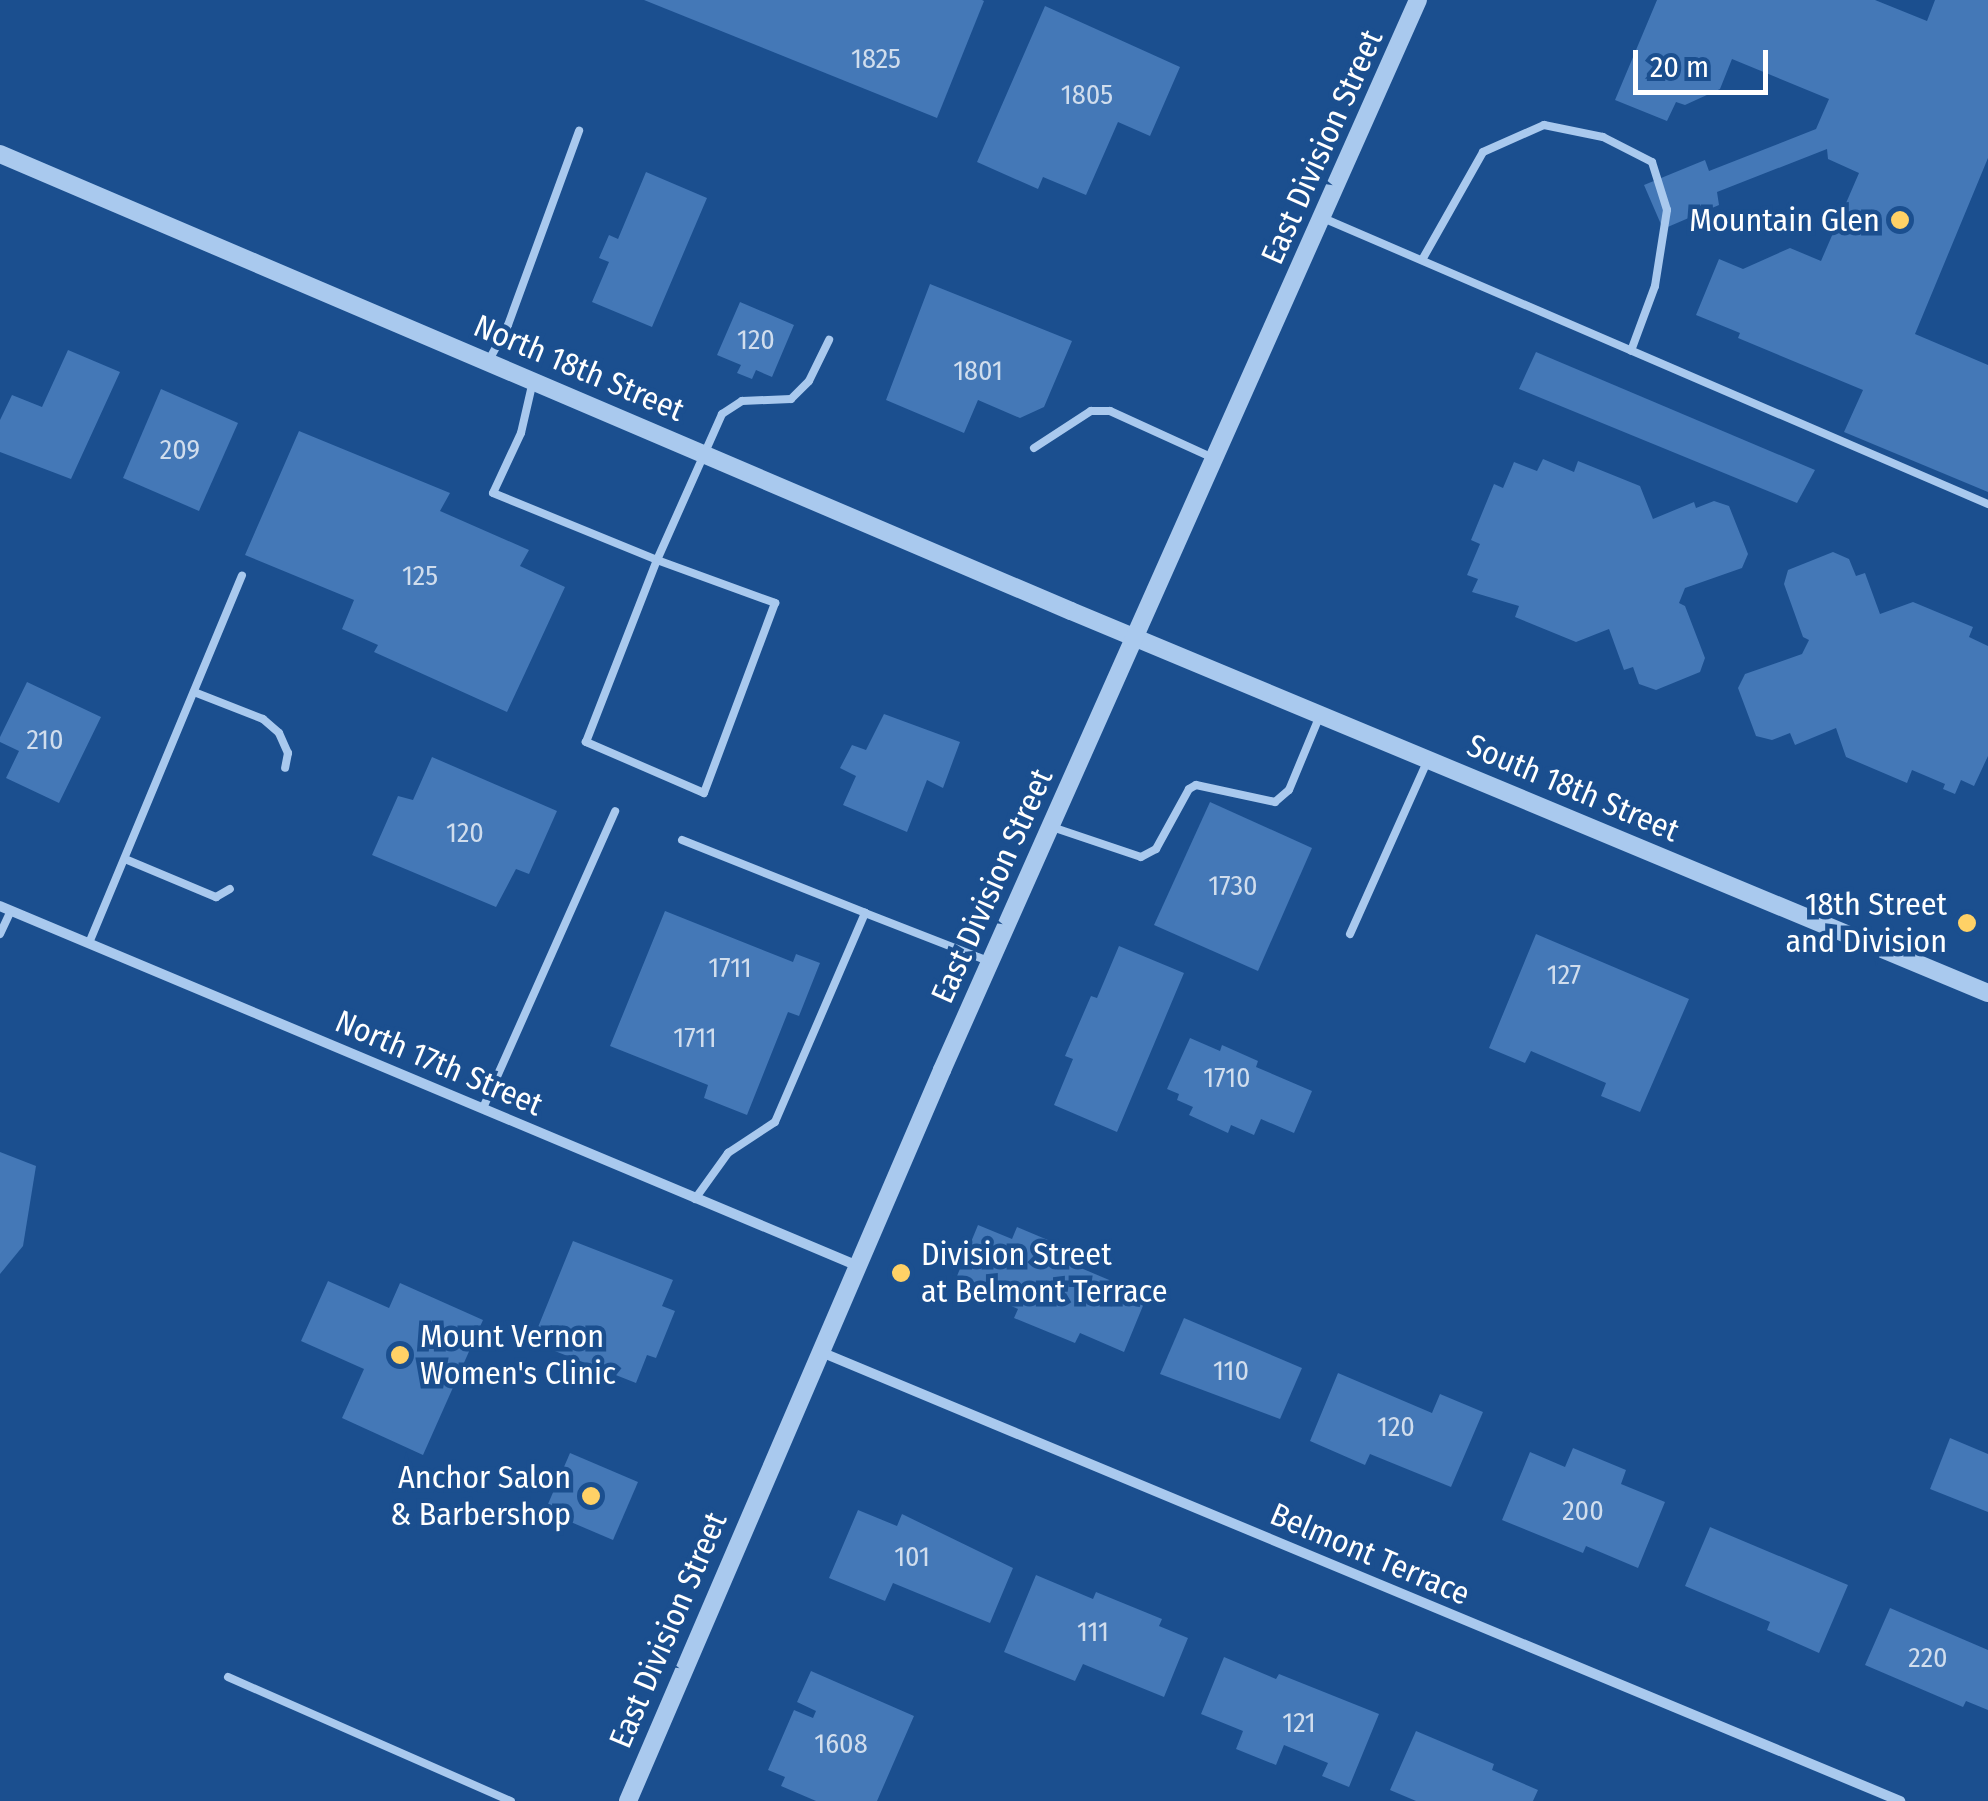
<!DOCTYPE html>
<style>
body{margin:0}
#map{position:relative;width:1988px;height:1801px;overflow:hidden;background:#1b4f8f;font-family:"Fira Sans Condensed",sans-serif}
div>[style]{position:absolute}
.building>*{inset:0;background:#4478b7}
.service>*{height:8px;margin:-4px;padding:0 4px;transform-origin:4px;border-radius:4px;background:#a9c9ee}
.minor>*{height:10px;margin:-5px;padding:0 5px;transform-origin:5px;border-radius:5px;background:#a9c9ee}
.tertiary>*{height:18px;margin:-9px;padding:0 9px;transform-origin:9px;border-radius:9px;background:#a9c9ee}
.dots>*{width:28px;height:28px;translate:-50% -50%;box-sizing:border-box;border:5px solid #1b4f8f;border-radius:50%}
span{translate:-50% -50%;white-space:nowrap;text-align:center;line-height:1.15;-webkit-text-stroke:9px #1b4f8f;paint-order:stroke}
.number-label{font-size:28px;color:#d0dded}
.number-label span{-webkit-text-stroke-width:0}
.street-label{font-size:32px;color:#fff}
.poi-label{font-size:32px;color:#fff}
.right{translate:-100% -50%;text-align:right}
.left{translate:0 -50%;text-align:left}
.scale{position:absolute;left:1633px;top:50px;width:135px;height:45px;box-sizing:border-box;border:5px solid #fff;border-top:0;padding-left:12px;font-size:30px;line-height:35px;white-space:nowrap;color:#fff;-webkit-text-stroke:8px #1b4f8f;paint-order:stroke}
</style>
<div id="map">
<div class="building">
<i style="clip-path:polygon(644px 0,982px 0,984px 1px,937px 118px)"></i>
<i style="clip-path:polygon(1657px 0,1875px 0,1927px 21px,1935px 0,1988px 0,1988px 158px,1915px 334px,1988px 365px,1988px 492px,1844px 432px,1863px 390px,1738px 338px,1740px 333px,1696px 315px,1719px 259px,1743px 269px,1790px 248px,1821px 261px,1859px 173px,1828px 159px,1827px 149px,1717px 192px,1719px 205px,1663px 229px,1644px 185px,1705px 160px,1709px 171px,1816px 129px,1829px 99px,1732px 59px,1720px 89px,1685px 105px,1676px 102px,1667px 121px,1615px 100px)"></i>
<i style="clip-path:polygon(1045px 6px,1180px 67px,1150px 136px,1118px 122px,1086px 195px,1043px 177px,1038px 189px,977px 162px)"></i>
<i style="clip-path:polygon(646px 172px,707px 198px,652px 327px,592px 302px,609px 262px,599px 258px,609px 235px,618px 239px)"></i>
<i style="clip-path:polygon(930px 284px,1072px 341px,1044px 407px,1020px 418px,978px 400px,964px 433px,886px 400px)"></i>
<i style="clip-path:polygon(740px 302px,794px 325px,772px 377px,756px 370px,752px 379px,737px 373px,741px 365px,717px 355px)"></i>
<i style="clip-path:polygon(68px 350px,120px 372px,71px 479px,0 452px,0 420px,12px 395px,42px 407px)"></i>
<i style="clip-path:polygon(1536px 352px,1815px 470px,1797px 503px,1519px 389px)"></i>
<i style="clip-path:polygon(161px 389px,238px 423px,199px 511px,123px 478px)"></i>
<i style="clip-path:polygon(299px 431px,450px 493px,440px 511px,529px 550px,520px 566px,565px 587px,507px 712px,374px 652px,378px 645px,342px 629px,354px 600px,245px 555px)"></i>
<i style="clip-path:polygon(1543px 459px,1574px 472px,1578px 461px,1640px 486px,1653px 519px,1694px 502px,1696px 508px,1714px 501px,1729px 506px,1748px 554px,1742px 568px,1685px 588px,1679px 603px,1685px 606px,1705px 658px,1700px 672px,1656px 690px,1639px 684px,1633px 667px,1624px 670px,1609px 629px,1576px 642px,1515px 617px,1519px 606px,1472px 592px,1478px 579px,1467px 575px,1480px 544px,1471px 540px,1494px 484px,1503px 488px,1514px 462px,1537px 471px)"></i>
<i style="clip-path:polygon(1833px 552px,1849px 559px,1856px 576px,1865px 573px,1880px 614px,1913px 602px,1973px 627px,1969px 637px,1988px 646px,1988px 756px,1974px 786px,1961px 780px,1955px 794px,1943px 789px,1945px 784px,1912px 770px,1907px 783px,1846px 757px,1836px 728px,1795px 745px,1790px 733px,1772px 740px,1756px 736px,1738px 688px,1745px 674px,1802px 654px,1809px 640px,1803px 637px,1784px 584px,1788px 570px)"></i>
<i style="clip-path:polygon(27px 682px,101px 717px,59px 803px,6px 778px,19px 751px,0 742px,0 737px)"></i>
<i style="clip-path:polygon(884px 714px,960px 742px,943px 788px,927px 780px,907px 832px,843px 805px,856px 776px,840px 768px,852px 745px,866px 750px)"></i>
<i style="clip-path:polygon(432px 757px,557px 811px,529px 874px,516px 869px,496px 907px,372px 855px,398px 796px,413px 800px)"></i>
<i style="clip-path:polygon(1210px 802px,1312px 848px,1258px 971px,1154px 925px)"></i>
<i style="clip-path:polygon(665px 911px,793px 962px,796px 954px,820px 963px,799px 1016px,788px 1012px,747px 1115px,704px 1098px,708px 1085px,610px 1046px)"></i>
<i style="clip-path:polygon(1536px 934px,1689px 999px,1640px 1112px,1601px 1096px,1606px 1083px,1531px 1051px,1525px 1063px,1489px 1048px)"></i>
<i style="clip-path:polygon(1119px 946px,1184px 973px,1117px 1132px,1054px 1105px,1073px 1059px,1065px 1056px,1091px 996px,1097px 998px)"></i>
<i style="clip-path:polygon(1190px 1038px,1220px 1051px,1222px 1045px,1258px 1061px,1256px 1067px,1312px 1091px,1294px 1133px,1261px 1119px,1254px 1135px,1231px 1125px,1228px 1133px,1189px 1115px,1193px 1107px,1177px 1100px,1179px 1094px,1167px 1089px)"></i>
<i style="clip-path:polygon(0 1152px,36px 1166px,23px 1246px,0 1274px)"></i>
<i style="clip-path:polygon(978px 1225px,1012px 1239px,1017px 1227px,1074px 1251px,1069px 1263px,1147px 1296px,1124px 1352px,1080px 1333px,1075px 1343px,1014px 1318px,1018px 1309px,998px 1300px,1001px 1294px,957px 1276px)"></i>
<i style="clip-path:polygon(573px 1241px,673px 1280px,662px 1306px,675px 1311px,656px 1358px,647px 1355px,636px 1383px,532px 1342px)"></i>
<i style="clip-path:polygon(328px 1281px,389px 1308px,400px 1283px,483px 1320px,423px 1455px,342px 1418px,364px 1369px,301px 1341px)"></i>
<i style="clip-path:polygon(1184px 1318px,1302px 1368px,1280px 1419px,1160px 1374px)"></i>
<i style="clip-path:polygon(1338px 1373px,1432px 1413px,1440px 1394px,1483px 1412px,1451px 1487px,1370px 1454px,1365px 1465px,1310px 1441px)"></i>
<i style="clip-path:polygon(1950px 1438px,1988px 1454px,1988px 1512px,1930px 1489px)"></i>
<i style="clip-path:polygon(1573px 1448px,1626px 1470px,1621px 1484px,1665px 1502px,1638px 1568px,1586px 1546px,1583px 1553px,1502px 1520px,1530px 1452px,1565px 1467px)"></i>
<i style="clip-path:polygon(570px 1453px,638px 1482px,613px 1540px,545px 1511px)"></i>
<i style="clip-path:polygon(858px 1510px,897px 1526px,902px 1514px,1013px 1568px,990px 1623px,893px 1583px,885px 1601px,829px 1578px)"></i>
<i style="clip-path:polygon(1710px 1527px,1848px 1585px,1819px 1653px,1767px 1630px,1770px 1622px,1685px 1586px)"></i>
<i style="clip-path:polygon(1036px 1575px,1093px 1599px,1096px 1592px,1162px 1619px,1159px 1626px,1188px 1638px,1164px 1697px,1083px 1664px,1075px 1681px,1004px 1652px)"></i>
<i style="clip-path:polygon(1890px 1608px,1988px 1650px,1988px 1710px,1966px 1701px,1963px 1707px,1865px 1665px)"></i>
<i style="clip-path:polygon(1224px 1657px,1276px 1679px,1279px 1674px,1379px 1714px,1349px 1787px,1322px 1776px,1328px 1763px,1284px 1745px,1276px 1765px,1236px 1749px,1243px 1731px,1201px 1714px)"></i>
<i style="clip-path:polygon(811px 1671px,914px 1716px,877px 1801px,816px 1801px,781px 1786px,785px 1777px,768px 1770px,794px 1710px,813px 1718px,816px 1711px,797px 1702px)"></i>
<i style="clip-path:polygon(1416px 1731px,1494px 1764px,1492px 1770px,1538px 1790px,1533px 1801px,1416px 1801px,1390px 1790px)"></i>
</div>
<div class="service">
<i style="left:1323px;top:218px;width:724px;rotate:23.27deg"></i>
<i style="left:1422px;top:260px;width:124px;rotate:-60.5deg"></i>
<i style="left:1483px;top:152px;width:67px;rotate:-23.9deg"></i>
<i style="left:1544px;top:125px;width:60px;rotate:11.5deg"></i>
<i style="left:1603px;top:137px;width:55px;rotate:27deg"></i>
<i style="left:1652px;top:162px;width:50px;rotate:72.6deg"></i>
<i style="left:1667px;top:210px;width:77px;rotate:99deg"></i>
<i style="left:1655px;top:286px;width:69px;rotate:110.3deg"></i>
<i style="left:488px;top:362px;width:42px;rotate:-61.6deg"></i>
<i style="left:508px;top:325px;width:207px;rotate:-69.9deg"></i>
<i style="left:533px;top:381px;width:53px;rotate:103deg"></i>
<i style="left:521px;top:433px;width:66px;rotate:115deg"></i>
<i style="left:493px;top:493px;width:177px;rotate:22.2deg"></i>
<i style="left:657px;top:560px;width:160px;rotate:-66deg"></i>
<i style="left:722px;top:414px;width:24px;rotate:-33deg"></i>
<i style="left:742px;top:401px;width:49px;rotate:-2.3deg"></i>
<i style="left:791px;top:399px;width:25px;rotate:-45deg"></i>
<i style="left:809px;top:381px;width:46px;rotate:-64deg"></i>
<i style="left:1034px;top:448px;width:68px;rotate:-33deg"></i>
<i style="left:1091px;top:411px;width:19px"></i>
<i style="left:1110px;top:411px;width:113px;rotate:24.5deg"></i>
<i style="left:657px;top:560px;width:126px;rotate:20deg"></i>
<i style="left:775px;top:603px;width:203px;rotate:110.5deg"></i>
<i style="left:704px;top:793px;width:129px;rotate:-156.6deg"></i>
<i style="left:586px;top:742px;width:195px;rotate:-68.7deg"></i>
<i style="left:194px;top:692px;width:74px;rotate:21.4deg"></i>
<i style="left:263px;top:719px;width:21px;rotate:41deg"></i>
<i style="left:279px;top:733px;width:22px;rotate:66deg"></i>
<i style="left:288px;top:753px;width:15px;rotate:101deg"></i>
<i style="left:1052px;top:827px;width:94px;rotate:18.6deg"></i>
<i style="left:1141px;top:857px;width:17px;rotate:-28deg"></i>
<i style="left:1156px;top:849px;width:68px;rotate:-61.2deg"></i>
<i style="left:1189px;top:789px;width:8px;rotate:-30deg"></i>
<i style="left:1196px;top:785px;width:81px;rotate:12.1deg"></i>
<i style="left:1275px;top:802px;width:18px;rotate:-41deg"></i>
<i style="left:1289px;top:790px;width:81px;rotate:-67.5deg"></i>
<i style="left:682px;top:840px;width:197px;rotate:21.7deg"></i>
<i style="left:125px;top:859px;width:99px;rotate:22.7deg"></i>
<i style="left:216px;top:897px;width:16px;rotate:-30deg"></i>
<i style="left:0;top:934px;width:26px;rotate:-65deg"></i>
<i style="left:1350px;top:934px;width:191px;rotate:-65.9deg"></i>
<i style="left:89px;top:943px;width:398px;rotate:-67.4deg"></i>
<i style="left:483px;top:1108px;width:325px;rotate:-66deg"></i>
<i style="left:695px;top:1199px;width:57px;rotate:-54.3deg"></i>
<i style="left:728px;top:1153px;width:56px;rotate:-33.4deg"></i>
<i style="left:775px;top:1122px;width:228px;rotate:-66.7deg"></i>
<i style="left:865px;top:913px;width:135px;rotate:21.3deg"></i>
<i style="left:228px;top:1677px;width:309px;rotate:23.7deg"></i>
</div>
<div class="minor">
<i style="left:0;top:906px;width:930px;rotate:22.76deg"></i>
<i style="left:821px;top:1352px;width:1169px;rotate:22.59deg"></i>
</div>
<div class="tertiary">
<i style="left:0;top:154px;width:1164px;rotate:23.11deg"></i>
<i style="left:1071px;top:611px;width:993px;rotate:22.62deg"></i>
<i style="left:628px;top:1801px;width:796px;rotate:-66.75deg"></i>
<i style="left:942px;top:1070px;width:1171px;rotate:-66.02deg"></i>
</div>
<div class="dots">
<i style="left:1900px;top:220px;background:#ffd166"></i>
<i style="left:1967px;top:923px;background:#ffd166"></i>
<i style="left:901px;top:1273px;background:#ffd166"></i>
<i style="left:400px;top:1355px;background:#ffd166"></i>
<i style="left:591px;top:1496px;background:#ffd166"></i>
</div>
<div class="number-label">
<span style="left:876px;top:59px">1825</span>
<span style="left:1087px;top:95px">1805</span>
<span style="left:756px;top:340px">120</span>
<span style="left:978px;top:371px">1801</span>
<span style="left:180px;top:450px">209</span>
<span style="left:420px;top:576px">125</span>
<span style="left:45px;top:740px">210</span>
<span style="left:465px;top:833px">120</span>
<span style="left:1233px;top:886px">1730</span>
<span style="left:730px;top:968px">1711</span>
<span style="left:1564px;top:975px">127</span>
<span style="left:695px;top:1038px">1711</span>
<span style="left:1227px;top:1078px">1710</span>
<span style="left:1231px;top:1371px">110</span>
<span style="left:1396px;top:1427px">120</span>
<span style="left:1583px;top:1511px">200</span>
<span style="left:912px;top:1557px">101</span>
<span style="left:1093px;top:1632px">111</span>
<span style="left:1928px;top:1658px">220</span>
<span style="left:1299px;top:1723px">121</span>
<span style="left:841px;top:1744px">1608</span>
</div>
<div class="street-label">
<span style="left:1322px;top:147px;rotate:-66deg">East Division Street</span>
<span style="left:579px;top:368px;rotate:23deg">North 18th Street</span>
<span style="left:1573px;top:788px;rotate:23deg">South 18th Street</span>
<span style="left:992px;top:886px;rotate:-66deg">East Division Street</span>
<span style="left:439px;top:1063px;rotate:23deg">North 17th Street</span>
<span style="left:1370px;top:1554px;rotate:23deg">Belmont Terrace</span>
<span style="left:668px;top:1630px;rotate:-67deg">East Division Street</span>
</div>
<div class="poi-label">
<span class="right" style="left:1880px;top:220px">Mountain Glen</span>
<span class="right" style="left:1947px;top:923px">18th Street<br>and Division</span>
<span class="left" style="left:921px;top:1273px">Division Street<br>at Belmont Terrace</span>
<span class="left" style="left:420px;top:1355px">Mount Vernon<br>Women's Clinic</span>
<span class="right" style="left:571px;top:1496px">Anchor Salon<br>&amp; Barbershop</span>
</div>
<div class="scale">20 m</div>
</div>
